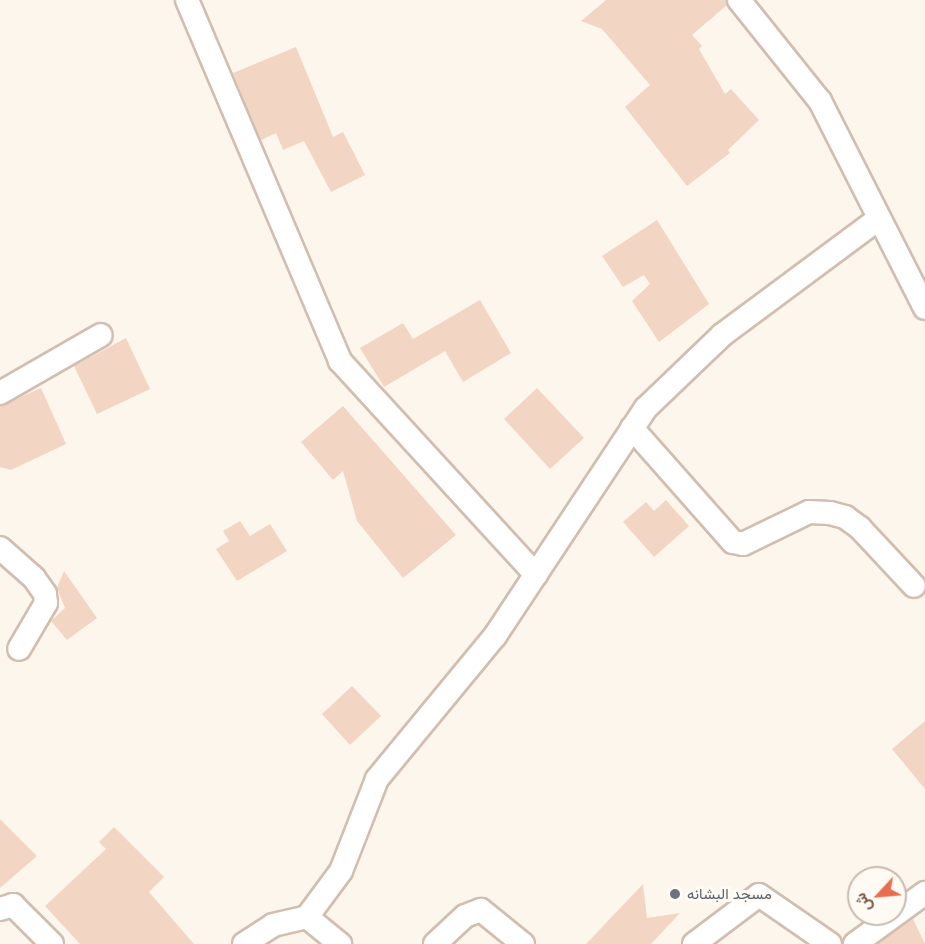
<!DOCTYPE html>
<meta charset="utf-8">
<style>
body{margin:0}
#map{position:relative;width:925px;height:944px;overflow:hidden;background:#fdf6ec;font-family:Inter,Vazirmatn,sans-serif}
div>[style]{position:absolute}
.building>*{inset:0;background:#f3d5c3}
.roads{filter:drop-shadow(2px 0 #d1beb0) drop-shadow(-2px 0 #d1beb0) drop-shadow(0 2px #d1beb0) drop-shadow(0 -2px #d1beb0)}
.street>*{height:22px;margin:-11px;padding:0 11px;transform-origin:11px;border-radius:11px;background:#fff}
.dots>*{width:16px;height:16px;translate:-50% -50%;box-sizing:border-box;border:3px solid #fffaf3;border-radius:50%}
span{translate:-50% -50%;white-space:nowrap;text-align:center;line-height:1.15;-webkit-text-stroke:6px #fffaf3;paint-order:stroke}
.worship-label{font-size:15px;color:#5b616d}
.left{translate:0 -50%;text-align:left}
.north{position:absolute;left:847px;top:866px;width:60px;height:60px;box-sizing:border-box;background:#fffaf3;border:2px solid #cabbb1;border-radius:50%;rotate:244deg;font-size:16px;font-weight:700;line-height:24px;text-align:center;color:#7a5c4d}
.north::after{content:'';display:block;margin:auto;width:21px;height:27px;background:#e76f51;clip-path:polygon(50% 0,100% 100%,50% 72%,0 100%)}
</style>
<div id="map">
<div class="building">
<i style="clip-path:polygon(606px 0,726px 0,727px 5px,692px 35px,702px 46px,699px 49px,725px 94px,731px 89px,759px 120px,728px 150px,730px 153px,687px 186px,625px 107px,650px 85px,602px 29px,581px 21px)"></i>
<i style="clip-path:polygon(296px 47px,333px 137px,343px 132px,365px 175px,331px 192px,304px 141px,283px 150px,276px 133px,261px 140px,233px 73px)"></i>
<i style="clip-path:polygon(657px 220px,709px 304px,659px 342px,632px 301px,650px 284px,644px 275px,623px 287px,602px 256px)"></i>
<i style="clip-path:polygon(480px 300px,511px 353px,463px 382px,445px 351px,384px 387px,360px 348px,403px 323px,413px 339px)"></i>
<i style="clip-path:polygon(126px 338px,150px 389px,97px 414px,74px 366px)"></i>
<i style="clip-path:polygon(41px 388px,66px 444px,11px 470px,0 467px,0 406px)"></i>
<i style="clip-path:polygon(537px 388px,584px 438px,550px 469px,504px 419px)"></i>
<i style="clip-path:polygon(343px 406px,456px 535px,403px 578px,357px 521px,343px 471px,333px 480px,301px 442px)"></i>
<i style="clip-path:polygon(666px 500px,689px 526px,654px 557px,623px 522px,646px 502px,654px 511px)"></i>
<i style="clip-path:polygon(240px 521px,250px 536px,270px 524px,287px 551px,237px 581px,216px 549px,229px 541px,223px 531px)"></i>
<i style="clip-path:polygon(64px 571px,97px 618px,67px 640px,51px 621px,65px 608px,57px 588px)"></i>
<i style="clip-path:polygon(352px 686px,381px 716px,350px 745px,322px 714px)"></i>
<i style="clip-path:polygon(925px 721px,925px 789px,892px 749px)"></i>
<i style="clip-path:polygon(0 819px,37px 856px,0 888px)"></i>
<i style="clip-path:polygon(114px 827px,164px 877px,149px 892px,194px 944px,80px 944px,45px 906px,106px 849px,99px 842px)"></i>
<i style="clip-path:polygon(643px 884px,647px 918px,680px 913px,651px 944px,586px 944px)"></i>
<i style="clip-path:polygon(913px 919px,925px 944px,878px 944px)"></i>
</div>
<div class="roads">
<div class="street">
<i style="left:187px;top:0;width:392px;rotate:67deg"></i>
<i style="left:340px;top:361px;width:290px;rotate:47.5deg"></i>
<i style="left:739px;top:0;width:129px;rotate:51.3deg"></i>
<i style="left:820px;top:101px;width:232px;rotate:63.1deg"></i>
<i style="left:0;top:393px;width:116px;rotate:-29.9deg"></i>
<i style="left:632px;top:428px;width:152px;rotate:48.5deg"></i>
<i style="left:733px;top:542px;width:10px;rotate:11deg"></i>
<i style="left:743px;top:544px;width:73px;rotate:-25.9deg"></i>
<i style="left:809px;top:512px;width:21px;rotate:3deg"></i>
<i style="left:830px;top:513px;width:16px;rotate:15deg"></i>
<i style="left:845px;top:517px;width:19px;rotate:36deg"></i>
<i style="left:860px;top:528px;width:79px;rotate:47deg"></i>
<i style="left:0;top:548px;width:45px;rotate:41.4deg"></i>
<i style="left:34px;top:578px;width:19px;rotate:55deg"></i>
<i style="left:45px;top:594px;width:9px;rotate:84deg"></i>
<i style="left:46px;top:603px;width:53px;rotate:120.4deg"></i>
<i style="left:0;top:909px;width:14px;rotate:-17deg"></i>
<i style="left:13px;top:905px;width:55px;rotate:45deg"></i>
<i style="left:307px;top:917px;width:57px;rotate:-53.5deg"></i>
<i style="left:341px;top:871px;width:99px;rotate:-68.6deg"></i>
<i style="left:377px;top:779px;width:185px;rotate:-50.5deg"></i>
<i style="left:495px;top:636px;width:273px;rotate:-56.5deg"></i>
<i style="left:646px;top:408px;width:105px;rotate:-43.8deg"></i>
<i style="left:722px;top:335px;width:193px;rotate:-36.6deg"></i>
<i style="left:244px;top:944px;width:35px;rotate:-33deg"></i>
<i style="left:273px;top:925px;width:35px;rotate:-13deg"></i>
<i style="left:307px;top:917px;width:43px;rotate:39.3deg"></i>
<i style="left:435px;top:944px;width:41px;rotate:-43deg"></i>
<i style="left:465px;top:916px;width:17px;rotate:-21deg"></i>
<i style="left:481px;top:910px;width:54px;rotate:39deg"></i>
<i style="left:694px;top:944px;width:81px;rotate:-37deg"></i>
<i style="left:759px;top:895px;width:86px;rotate:34.6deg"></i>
<i style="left:855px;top:944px;width:87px;rotate:-36.1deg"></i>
</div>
</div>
<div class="dots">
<i style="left:675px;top:894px;background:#6b7280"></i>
</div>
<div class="worship-label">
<span class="left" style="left:687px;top:894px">مسجد البشانه</span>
</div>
<div class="north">ش</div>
</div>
